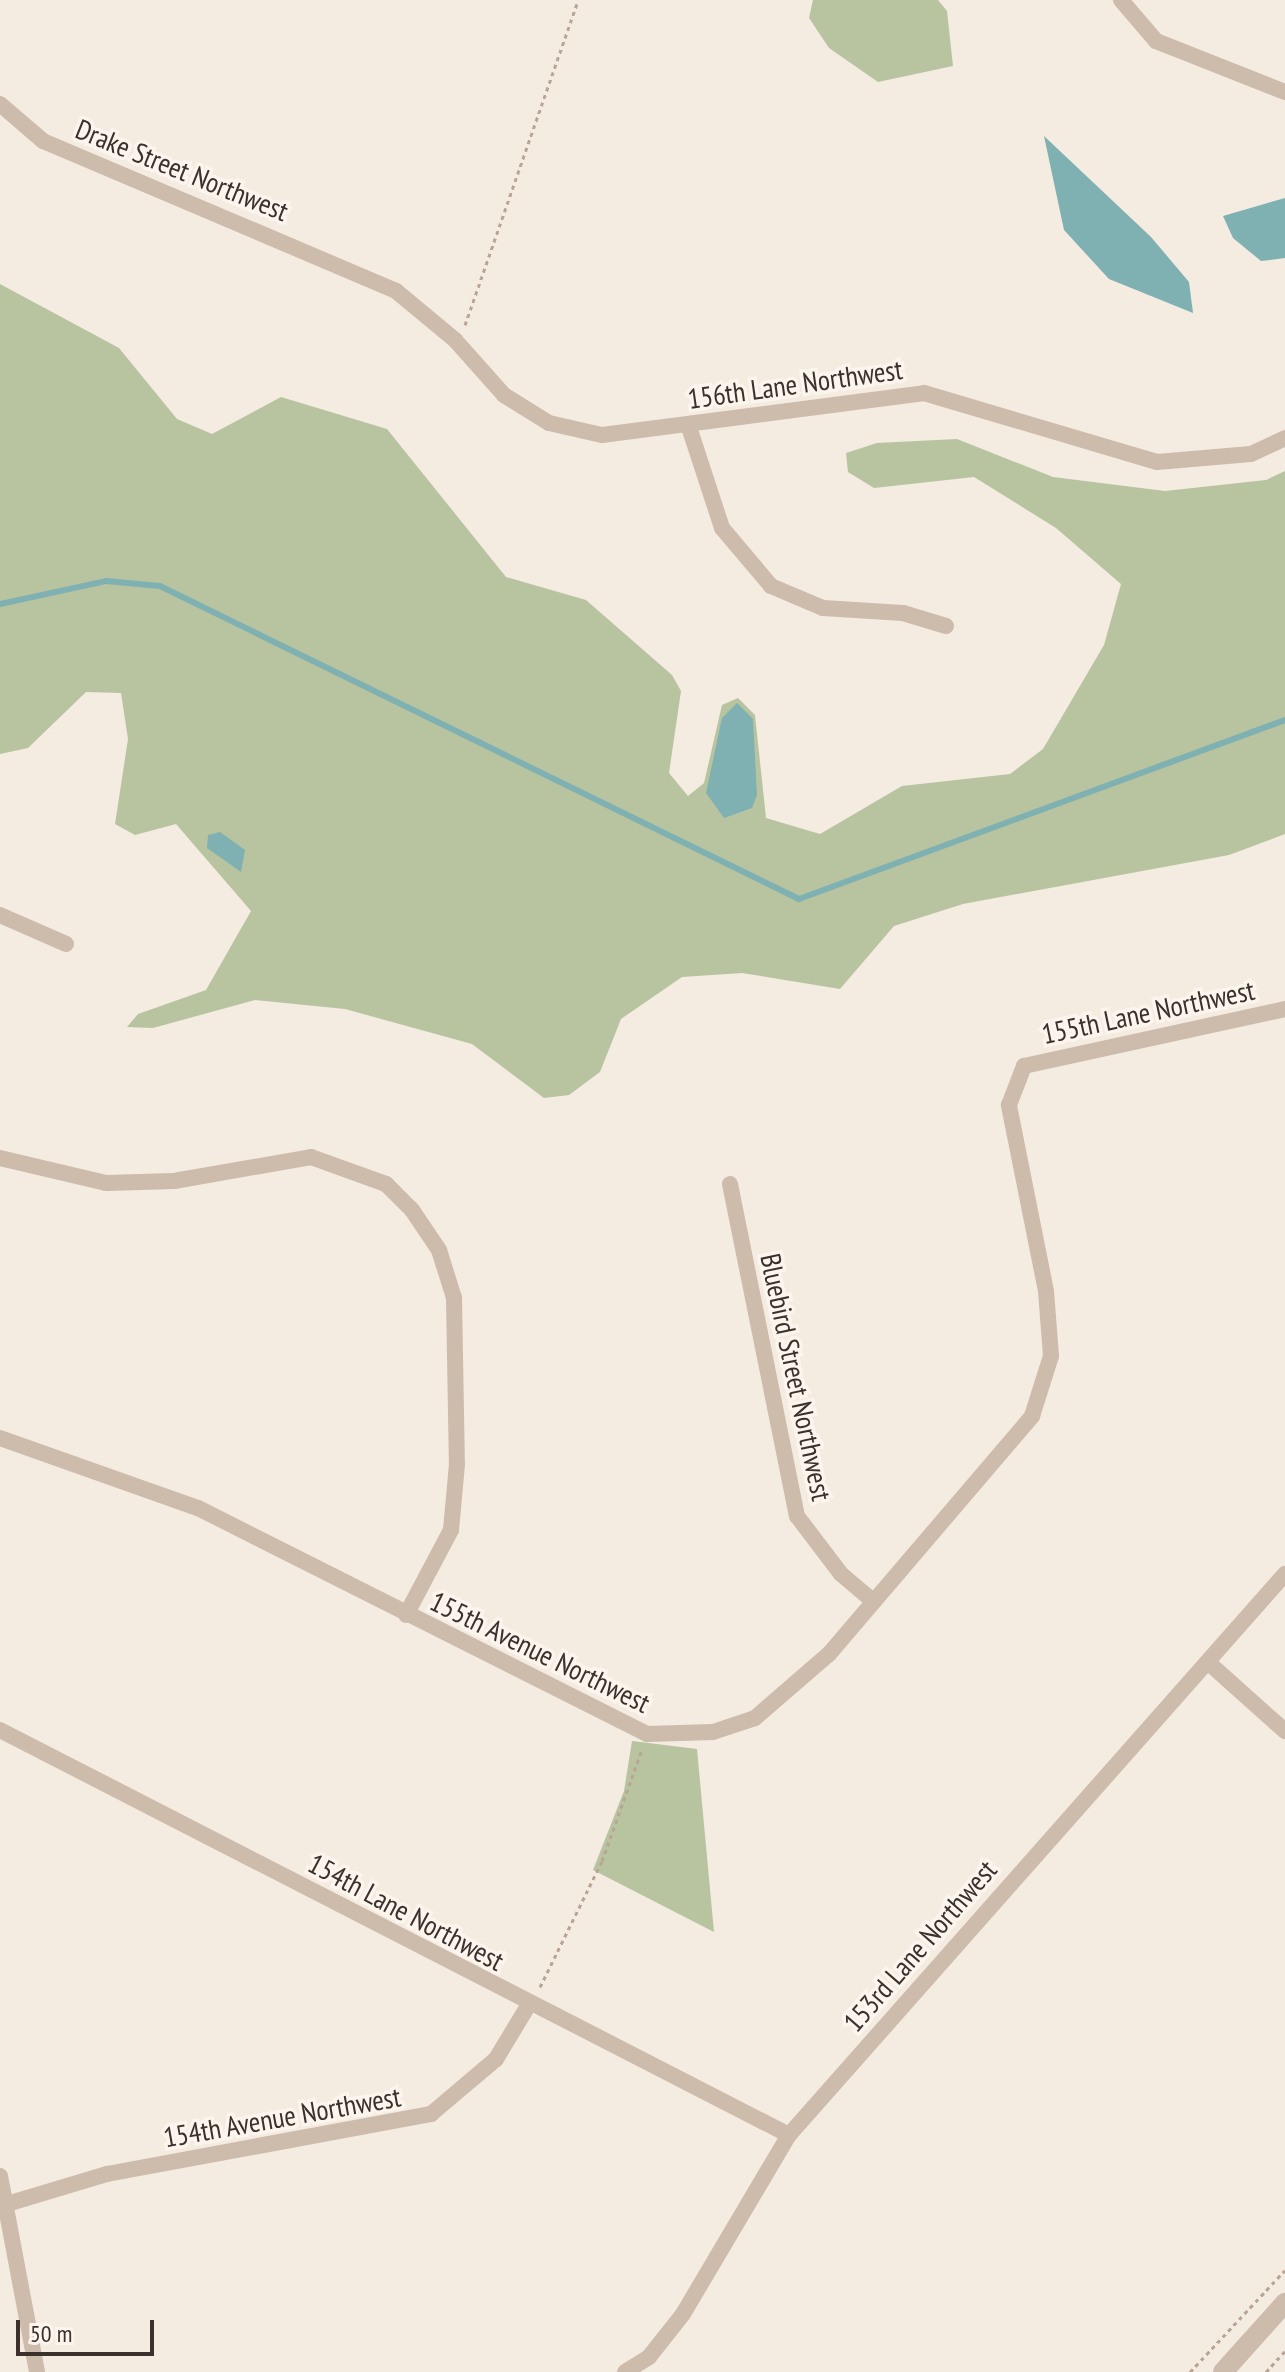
<!DOCTYPE html>
<style>
body{margin:0}
#map{position:relative;width:1285px;height:2372px;overflow:hidden;background:#f4ebe1;font-family:"PT Sans Narrow",sans-serif}
div>[style]{position:absolute}
.green>*{inset:0;background:#b8c4a0}
.water>*{inset:0;background:#7fb0b2}
.stream>*{height:6px;margin:-3px;padding:0 3px;transform-origin:3px;border-radius:3px;background:#7fb0b2}
.path>*{height:3px;margin-top:-1.5px;transform-origin:0;background:repeating-linear-gradient(90deg,#b9a596 0 4px,transparent 0 8px)}
.minor>*{height:16px;margin:-8px;padding:0 8px;transform-origin:8px;border-radius:8px;background:#cdbbac}
.tertiary>*{height:20px;margin:-10px;padding:0 10px;transform-origin:10px;border-radius:10px;background:#cdbbac}
span{translate:-50% -50%;white-space:nowrap;text-align:center;line-height:1.15;-webkit-text-stroke:7px #fbf5ee;paint-order:stroke}
.street-label{font-size:28px;color:#3b302b}
.scale{position:absolute;left:16px;top:2320px;width:138px;height:36px;box-sizing:border-box;border:4px solid #3b302b;border-top:0;padding-left:10px;font-size:24px;line-height:28px;white-space:nowrap;color:#3b302b;-webkit-text-stroke:6px #fbf5ee;paint-order:stroke}
</style>
<div id="map">
<div class="green">
<i style="clip-path:polygon(813px 0,938px 0,947px 11px,953px 66px,878px 82px,829px 48px,809px 18px)"></i>
<i style="clip-path:polygon(0 284px,119px 348px,177px 419px,212px 434px,281px 397px,387px 429px,506px 577px,586px 600px,672px 675px,681px 691px,669px 773px,688px 796px,704px 783px,722px 705px,738px 698px,755px 715px,766px 818px,820px 834px,902px 786px,1010px 774px,1043px 749px,1104px 645px,1121px 584px,1056px 528px,974px 477px,874px 488px,848px 472px,846px 453px,877px 443px,957px 439px,1053px 477px,1165px 491px,1266px 480px,1285px 471px,1285px 834px,1229px 855px,963px 904px,894px 926px,840px 989px,742px 973px,682px 977px,621px 1019px,600px 1072px,569px 1095px,544px 1098px,472px 1044px,345px 1009px,255px 1000px,153px 1028px,127px 1027px,138px 1014px,206px 990px,251px 911px,176px 824px,135px 835px,115px 824px,128px 739px,121px 693px,86px 692px,28px 748px,0 754px)"></i>
<i style="clip-path:polygon(632px 1741px,697px 1749px,714px 1932px,593px 1870px,624px 1791px)"></i>
</div>
<div class="water">
<i style="clip-path:polygon(1044px 136px,1151px 237px,1189px 282px,1193px 313px,1109px 279px,1064px 230px)"></i>
<i style="clip-path:polygon(1285px 198px,1285px 258px,1261px 261px,1233px 238px,1223px 216px)"></i>
<i style="clip-path:polygon(737px 703px,753px 719px,757px 795px,752px 808px,724px 818px,706px 793px,722px 718px)"></i>
<i style="clip-path:polygon(220px 832px,245px 850px,241px 872px,207px 848px,208px 835px)"></i>
</div>
<div class="stream">
<i style="left:0;top:604px;width:108px;rotate:-12.2deg"></i>
<i style="left:106px;top:581px;width:54px;rotate:5.3deg"></i>
<i style="left:160px;top:586px;width:712px;rotate:26.1deg"></i>
<i style="left:799px;top:899px;width:518px;rotate:-20.22deg"></i>
</div>
<div class="path">
<i style="left:465px;top:325px;width:344px;rotate:-70.8deg"></i>
<i style="left:540px;top:1987px;width:140px;rotate:-63.8deg"></i>
<i style="left:602px;top:1861px;width:119px;rotate:-70.3deg"></i>
<i style="left:1190px;top:2372px;width:139px;rotate:-47deg"></i>
<i style="left:1266px;top:2372px;width:28px;rotate:-48deg"></i>
</div>
<div class="minor">
<i style="left:1121px;top:0;width:54px;rotate:49.5deg"></i>
<i style="left:1156px;top:41px;width:139px;rotate:21.6deg"></i>
<i style="left:0;top:104px;width:57px;rotate:40.7deg"></i>
<i style="left:43px;top:141px;width:384px;rotate:23deg"></i>
<i style="left:396px;top:291px;width:77px;rotate:39.7deg"></i>
<i style="left:455px;top:340px;width:74px;rotate:48.3deg"></i>
<i style="left:504px;top:395px;width:53px;rotate:31.9deg"></i>
<i style="left:549px;top:423px;width:54px;rotate:12.8deg"></i>
<i style="left:602px;top:435px;width:325px;rotate:-7.4deg"></i>
<i style="left:924px;top:393px;width:243px;rotate:16.5deg"></i>
<i style="left:1157px;top:462px;width:94px;rotate:-4.9deg"></i>
<i style="left:1251px;top:454px;width:38px;rotate:-25deg"></i>
<i style="left:689px;top:427px;width:106px;rotate:71.9deg"></i>
<i style="left:722px;top:528px;width:76px;rotate:49.8deg"></i>
<i style="left:771px;top:586px;width:56px;rotate:22.9deg"></i>
<i style="left:823px;top:608px;width:80px;rotate:3.6deg"></i>
<i style="left:903px;top:613px;width:45px;rotate:16.8deg"></i>
<i style="left:0;top:915px;width:72px;rotate:23.7deg"></i>
<i style="left:0;top:1158px;width:109px;rotate:13.3deg"></i>
<i style="left:106px;top:1183px;width:68px;rotate:-1.7deg"></i>
<i style="left:174px;top:1181px;width:139px;rotate:-9.9deg"></i>
<i style="left:311px;top:1157px;width:80px;rotate:19.8deg"></i>
<i style="left:386px;top:1184px;width:37px;rotate:45deg"></i>
<i style="left:412px;top:1210px;width:48px;rotate:56deg"></i>
<i style="left:439px;top:1250px;width:50px;rotate:72.6deg"></i>
<i style="left:454px;top:1298px;width:166px;rotate:89deg"></i>
<i style="left:457px;top:1464px;width:66px;rotate:95.2deg"></i>
<i style="left:451px;top:1530px;width:96px;rotate:117.9deg"></i>
<i style="left:730px;top:1184px;width:339px;rotate:78.6deg"></i>
<i style="left:797px;top:1516px;width:73px;rotate:52.8deg"></i>
<i style="left:841px;top:1574px;width:42px;rotate:40.2deg"></i>
<i style="left:0;top:1438px;width:210px;rotate:19.5deg"></i>
<i style="left:198px;top:1508px;width:503px;rotate:26.72deg"></i>
<i style="left:647px;top:1734px;width:66px;rotate:-1.7deg"></i>
<i style="left:713px;top:1732px;width:44px;rotate:-18.4deg"></i>
<i style="left:755px;top:1718px;width:98px;rotate:-40.9deg"></i>
<i style="left:829px;top:1654px;width:313px;rotate:-49.5deg"></i>
<i style="left:1032px;top:1416px;width:63px;rotate:-72.4deg"></i>
<i style="left:1051px;top:1356px;width:65px;rotate:-94.4deg"></i>
<i style="left:1046px;top:1291px;width:190px;rotate:-101.3deg"></i>
<i style="left:1009px;top:1105px;width:42px;rotate:-69deg"></i>
<i style="left:1024px;top:1066px;width:267px;rotate:-12.3deg"></i>
<i style="left:1210px;top:1664px;width:101px;rotate:41.8deg"></i>
<i style="left:0;top:1730px;width:887px;rotate:27.17deg"></i>
<i style="left:0;top:2176px;width:199px;rotate:79.3deg"></i>
<i style="left:0;top:2206px;width:112px;rotate:-16.7deg"></i>
<i style="left:107px;top:2174px;width:330px;rotate:-10.5deg"></i>
<i style="left:431px;top:2114px;width:85px;rotate:-40.2deg"></i>
<i style="left:496px;top:2059px;width:62px;rotate:-58.9deg"></i>
<i style="left:625px;top:2372px;width:28px;rotate:-32deg"></i>
<i style="left:649px;top:2357px;width:55px;rotate:-51.7deg"></i>
<i style="left:683px;top:2314px;width:208px;rotate:-59.4deg"></i>
<i style="left:789px;top:2135px;width:749px;rotate:-48.52deg"></i>
</div>
<div class="tertiary">
<i style="left:1223px;top:2372px;width:93px;rotate:-48.1deg"></i>
</div>
<div class="street-label">
<span style="left:182px;top:170px;rotate:22deg">Drake Street Northwest</span>
<span style="left:795px;top:384px;rotate:-8deg">156th Lane Northwest</span>
<span style="left:1148px;top:1012px;rotate:-12deg">155th Lane Northwest</span>
<span style="left:796px;top:1377px;rotate:78deg">Bluebird Street Northwest</span>
<span style="left:540px;top:1652px;rotate:26deg">155th Avenue Northwest</span>
<span style="left:406px;top:1912px;rotate:28deg">154th Lane Northwest</span>
<span style="left:920px;top:1946px;rotate:-49deg">153rd Lane Northwest</span>
<span style="left:282px;top:2117px;rotate:-10deg">154th Avenue Northwest</span>
</div>
<div class="scale">50 m</div>
</div>
